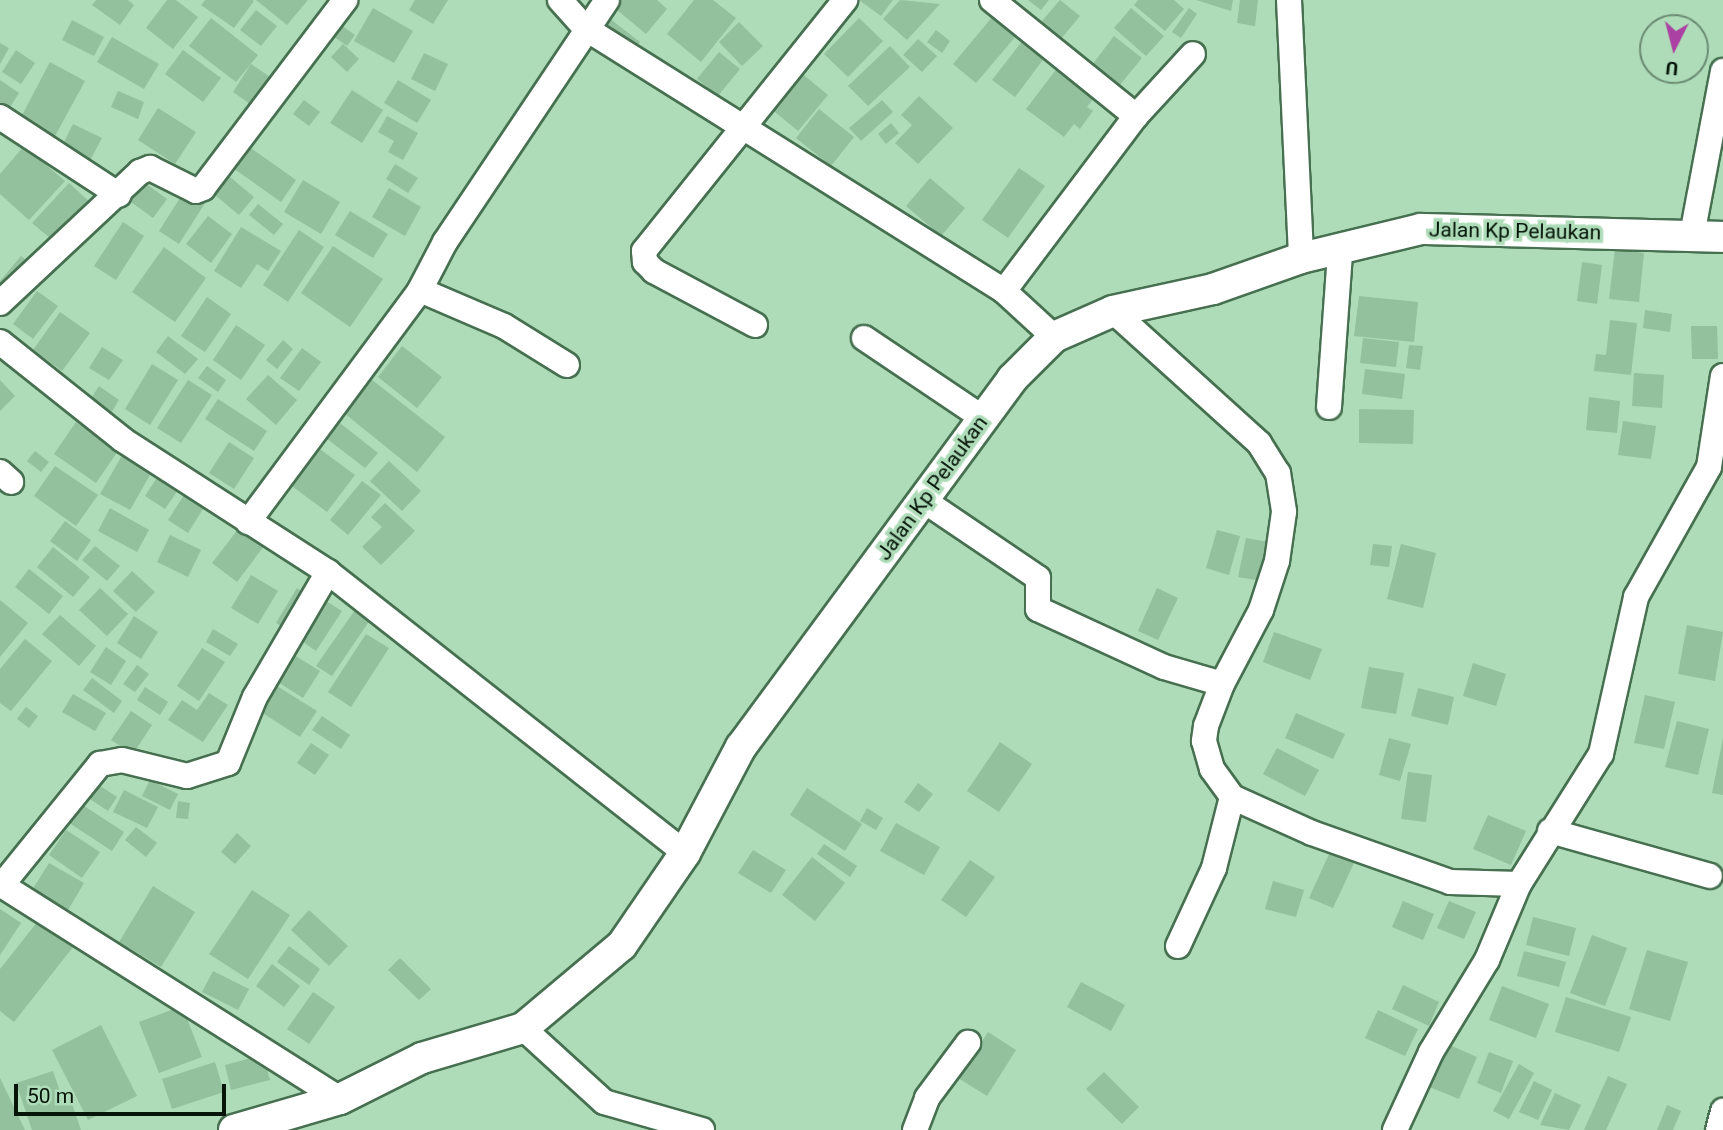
<!DOCTYPE html>
<style>
body{margin:0}
#map{position:relative;width:1723px;height:1130px;overflow:hidden;background:#aedcb8;font-family:Roboto,sans-serif}
div>[style]{position:absolute}
.building>*{inset:0;background:#93c09d}
.roads{filter:drop-shadow(2px 0 #467050) drop-shadow(-2px 0 #467050) drop-shadow(0 2px #467050) drop-shadow(0 -2px #467050)}
.minor>*{height:24px;margin:-12px;padding:0 12px;transform-origin:12px;border-radius:12px;background:#fff}
.tertiary>*{height:30px;margin:-15px;padding:0 15px;transform-origin:15px;border-radius:15px;background:#fff}
span{translate:-50% -50%;white-space:nowrap;text-align:center;line-height:1.15;-webkit-text-stroke:7px #aedcb8;paint-order:stroke}
.street-label{font-size:21px;color:#051509}
.north{position:absolute;left:1639px;top:14px;width:70px;height:70px;box-sizing:border-box;background:#aedcb8;border:2px solid #6a8c72;border-radius:50%;rotate:186deg;font-size:19px;font-weight:700;line-height:28px;text-align:center;color:#051509}
.north::after{content:'';display:block;margin:auto;width:24px;height:32px;background:#ab41a2;clip-path:polygon(50% 0,100% 100%,50% 72%,0 100%)}
.scale{position:absolute;left:14px;top:1084px;width:212px;height:32px;box-sizing:border-box;border:4px solid #051509;border-top:0;padding-left:9px;font-size:21px;line-height:24px;white-space:nowrap;color:#051509;-webkit-text-stroke:5px #aedcb8;paint-order:stroke}
</style>
<div id="map">
<div class="building">
<i style="clip-path:polygon(96px 0,128px 0,134px 5px,120px 25px,92px 5px)"></i>
<i style="clip-path:polygon(167px 0,176px 0,198px 17px,173px 49px,146px 28px)"></i>
<i style="clip-path:polygon(205px 0,252px 0,254px 1px,234px 28px,201px 5px)"></i>
<i style="clip-path:polygon(256px 0,308px 0,287px 25px)"></i>
<i style="clip-path:polygon(415px 0,448px 0,433px 24px,409px 10px)"></i>
<i style="clip-path:polygon(616px 0,657px 0,667px 9px,646px 34px,611px 5px)"></i>
<i style="clip-path:polygon(694px 0,713px 0,736px 18px,701px 62px,667px 34px)"></i>
<i style="clip-path:polygon(859px 0,893px 0,881px 16px)"></i>
<i style="clip-path:polygon(900px 0,940px 4px,907px 40px,883px 19px)"></i>
<i style="clip-path:polygon(1028px 0,1049px 0,1041px 10px)"></i>
<i style="clip-path:polygon(1060px 0,1080px 16px,1055px 46px,1035px 29px)"></i>
<i style="clip-path:polygon(1138px 0,1174px 0,1184px 9px,1165px 31px,1134px 5px)"></i>
<i style="clip-path:polygon(1196px 0,1233px 0,1231px 11px)"></i>
<i style="clip-path:polygon(1240px 0,1258px 0,1255px 26px,1237px 23px)"></i>
<i style="clip-path:polygon(373px 8px,413px 31px,394px 63px,354px 41px)"></i>
<i style="clip-path:polygon(1131px 8px,1164px 36px,1146px 56px,1114px 28px)"></i>
<i style="clip-path:polygon(1189px 8px,1197px 14px,1181px 38px,1172px 32px)"></i>
<i style="clip-path:polygon(256px 10px,277px 26px,261px 46px,240px 30px)"></i>
<i style="clip-path:polygon(604px 14px,640px 42px,633px 52px,596px 25px)"></i>
<i style="clip-path:polygon(993px 16px,1016px 36px,976px 83px,953px 64px)"></i>
<i style="clip-path:polygon(211px 18px,258px 55px,236px 82px,189px 46px)"></i>
<i style="clip-path:polygon(859px 18px,883px 41px,848px 77px,824px 54px)"></i>
<i style="clip-path:polygon(72px 20px,104px 37px,94px 56px,62px 40px)"></i>
<i style="clip-path:polygon(334px 20px,355px 35px,347px 46px,326px 31px)"></i>
<i style="clip-path:polygon(739px 22px,763px 46px,742px 66px,719px 42px)"></i>
<i style="clip-path:polygon(936px 30px,950px 41px,942px 53px,927px 42px)"></i>
<i style="clip-path:polygon(1114px 36px,1142px 58px,1119px 86px,1092px 65px)"></i>
<i style="clip-path:polygon(112px 37px,159px 64px,144px 89px,97px 62px)"></i>
<i style="clip-path:polygon(918px 39px,937px 56px,922px 72px,903px 55px)"></i>
<i style="clip-path:polygon(1023px 40px,1045px 57px,1015px 97px,992px 80px)"></i>
<i style="clip-path:polygon(0 43px,9px 48px,0 64px)"></i>
<i style="clip-path:polygon(343px 44px,359px 59px,347px 72px,331px 57px)"></i>
<i style="clip-path:polygon(890px 46px,910px 67px,868px 106px,848px 86px)"></i>
<i style="clip-path:polygon(16px 50px,35px 63px,21px 84px,2px 72px)"></i>
<i style="clip-path:polygon(183px 50px,221px 78px,203px 102px,165px 74px)"></i>
<i style="clip-path:polygon(719px 52px,740px 69px,718px 96px,697px 79px)"></i>
<i style="clip-path:polygon(424px 53px,448px 64px,435px 91px,411px 79px)"></i>
<i style="clip-path:polygon(50px 62px,85px 81px,54px 138px,20px 119px)"></i>
<i style="clip-path:polygon(251px 64px,279px 83px,260px 111px,233px 92px)"></i>
<i style="clip-path:polygon(794px 67px,828px 95px,798px 131px,764px 103px)"></i>
<i style="clip-path:polygon(1058px 67px,1096px 95px,1087px 107px,1093px 111px,1080px 129px,1074px 124px,1064px 137px,1026px 109px)"></i>
<i style="clip-path:polygon(0 80px,19px 93px,8px 110px,0 105px)"></i>
<i style="clip-path:polygon(398px 80px,431px 100px,417px 123px,384px 103px)"></i>
<i style="clip-path:polygon(352px 90px,383px 110px,362px 143px,330px 123px)"></i>
<i style="clip-path:polygon(118px 91px,144px 102px,138px 119px,111px 107px)"></i>
<i style="clip-path:polygon(919px 96px,953px 128px,918px 164px,895px 143px,912px 125px,901px 115px)"></i>
<i style="clip-path:polygon(304px 100px,320px 112px,309px 126px,293px 114px)"></i>
<i style="clip-path:polygon(882px 100px,893px 112px,861px 141px,849px 128px)"></i>
<i style="clip-path:polygon(158px 108px,196px 132px,175px 164px,138px 140px)"></i>
<i style="clip-path:polygon(819px 109px,854px 137px,831px 166px,796px 138px)"></i>
<i style="clip-path:polygon(387px 116px,418px 133px,403px 160px,388px 152px,394px 141px,378px 132px)"></i>
<i style="clip-path:polygon(891px 123px,899px 133px,886px 144px,878px 134px)"></i>
<i style="clip-path:polygon(73px 124px,102px 138px,87px 166px,59px 152px)"></i>
<i style="clip-path:polygon(245px 144px,296px 180px,281px 202px,230px 166px)"></i>
<i style="clip-path:polygon(24px 146px,65px 181px,29px 220px,0 194px,0 174px)"></i>
<i style="clip-path:polygon(395px 164px,418px 178px,408px 193px,386px 179px)"></i>
<i style="clip-path:polygon(1019px 168px,1045px 186px,1008px 238px,982px 220px)"></i>
<i style="clip-path:polygon(224px 172px,254px 197px,239px 215px,209px 190px)"></i>
<i style="clip-path:polygon(930px 178px,965px 208px,941px 236px,906px 206px)"></i>
<i style="clip-path:polygon(303px 180px,340px 202px,321px 234px,284px 212px)"></i>
<i style="clip-path:polygon(69px 183px,93px 205px,57px 244px,32px 223px)"></i>
<i style="clip-path:polygon(145px 183px,167px 199px,153px 218px,131px 202px)"></i>
<i style="clip-path:polygon(187px 187px,207px 200px,179px 244px,159px 231px)"></i>
<i style="clip-path:polygon(389px 188px,421px 207px,405px 236px,372px 217px)"></i>
<i style="clip-path:polygon(258px 204px,283px 224px,274px 235px,249px 215px)"></i>
<i style="clip-path:polygon(350px 211px,388px 234px,373px 258px,335px 235px)"></i>
<i style="clip-path:polygon(208px 216px,232px 234px,211px 263px,186px 244px)"></i>
<i style="clip-path:polygon(123px 222px,144px 236px,116px 280px,94px 266px)"></i>
<i style="clip-path:polygon(241px 227px,281px 251px,268px 271px,257px 264px,241px 288px,214px 271px)"></i>
<i style="clip-path:polygon(299px 230px,324px 247px,288px 302px,263px 285px)"></i>
<i style="clip-path:polygon(333px 246px,383px 279px,350px 327px,301px 293px)"></i>
<i style="clip-path:polygon(164px 247px,206px 278px,175px 322px,132px 292px)"></i>
<i style="clip-path:polygon(1615px 249px,1644px 253px,1639px 302px,1609px 299px)"></i>
<i style="clip-path:polygon(21px 256px,43px 274px,10px 314px,0 306px,0 281px)"></i>
<i style="clip-path:polygon(1582px 262px,1602px 265px,1597px 304px,1577px 301px)"></i>
<i style="clip-path:polygon(37px 291px,58px 306px,33px 339px,13px 324px)"></i>
<i style="clip-path:polygon(1359px 296px,1418px 302px,1414px 342px,1354px 336px)"></i>
<i style="clip-path:polygon(207px 297px,231px 314px,205px 352px,181px 336px)"></i>
<i style="clip-path:polygon(1645px 310px,1672px 314px,1670px 332px,1643px 328px)"></i>
<i style="clip-path:polygon(60px 312px,90px 333px,62px 371px,33px 350px)"></i>
<i style="clip-path:polygon(1610px 320px,1637px 323px,1631px 375px,1594px 371px,1596px 354px,1606px 355px)"></i>
<i style="clip-path:polygon(236px 325px,265px 345px,241px 380px,213px 360px)"></i>
<i style="clip-path:polygon(1691px 326px,1717px 326px,1718px 359px,1692px 359px)"></i>
<i style="clip-path:polygon(168px 336px,198px 359px,185px 374px,156px 352px)"></i>
<i style="clip-path:polygon(1363px 338px,1399px 342px,1396px 367px,1360px 363px)"></i>
<i style="clip-path:polygon(283px 340px,293px 349px,277px 369px,266px 360px)"></i>
<i style="clip-path:polygon(1409px 345px,1423px 346px,1420px 370px,1406px 368px)"></i>
<i style="clip-path:polygon(402px 346px,442px 377px,417px 408px,378px 377px)"></i>
<i style="clip-path:polygon(102px 347px,123px 360px,109px 380px,89px 368px)"></i>
<i style="clip-path:polygon(302px 348px,321px 362px,299px 391px,280px 378px)"></i>
<i style="clip-path:polygon(152px 364px,178px 380px,150px 425px,125px 409px)"></i>
<i style="clip-path:polygon(207px 366px,226px 380px,218px 392px,198px 378px)"></i>
<i style="clip-path:polygon(1365px 369px,1405px 374px,1402px 399px,1362px 394px)"></i>
<i style="clip-path:polygon(1634px 373px,1664px 375px,1662px 408px,1632px 406px)"></i>
<i style="clip-path:polygon(268px 375px,297px 400px,276px 425px,246px 399px)"></i>
<i style="clip-path:polygon(371px 379px,445px 437px,417px 472px,344px 413px)"></i>
<i style="clip-path:polygon(0 380px,15px 396px,0 411px)"></i>
<i style="clip-path:polygon(188px 380px,212px 395px,181px 443px,157px 428px)"></i>
<i style="clip-path:polygon(99px 386px,119px 400px,108px 418px,87px 405px)"></i>
<i style="clip-path:polygon(1589px 397px,1620px 401px,1617px 433px,1586px 430px)"></i>
<i style="clip-path:polygon(218px 399px,267px 431px,254px 451px,205px 419px)"></i>
<i style="clip-path:polygon(1359px 409px,1414px 410px,1413px 444px,1359px 443px)"></i>
<i style="clip-path:polygon(335px 419px,378px 453px,365px 468px,322px 435px)"></i>
<i style="clip-path:polygon(1623px 421px,1656px 426px,1651px 459px,1618px 455px)"></i>
<i style="clip-path:polygon(76px 422px,118px 451px,96px 483px,54px 454px)"></i>
<i style="clip-path:polygon(229px 442px,254px 458px,234px 489px,209px 473px)"></i>
<i style="clip-path:polygon(313px 444px,355px 475px,327px 512px,285px 481px)"></i>
<i style="clip-path:polygon(35px 451px,49px 462px,41px 472px,27px 461px)"></i>
<i style="clip-path:polygon(124px 452px,154px 468px,130px 510px,100px 494px)"></i>
<i style="clip-path:polygon(389px 461px,421px 491px,402px 511px,370px 481px)"></i>
<i style="clip-path:polygon(55px 466px,98px 495px,76px 526px,34px 496px)"></i>
<i style="clip-path:polygon(162px 470px,183px 483px,165px 509px,145px 496px)"></i>
<i style="clip-path:polygon(362px 481px,381px 495px,348px 535px,330px 520px)"></i>
<i style="clip-path:polygon(186px 492px,206px 504px,188px 533px,168px 520px)"></i>
<i style="clip-path:polygon(385px 503px,415px 531px,381px 565px,362px 547px,382px 527px,371px 517px)"></i>
<i style="clip-path:polygon(110px 508px,149px 530px,137px 552px,98px 531px)"></i>
<i style="clip-path:polygon(65px 521px,91px 540px,77px 561px,50px 541px)"></i>
<i style="clip-path:polygon(239px 528px,264px 546px,237px 582px,212px 563px)"></i>
<i style="clip-path:polygon(1217px 530px,1240px 536px,1229px 575px,1206px 568px)"></i>
<i style="clip-path:polygon(170px 535px,201px 550px,188px 577px,157px 562px)"></i>
<i style="clip-path:polygon(1246px 538px,1269px 542px,1262px 581px,1238px 577px)"></i>
<i style="clip-path:polygon(1373px 544px,1392px 546px,1389px 567px,1370px 565px)"></i>
<i style="clip-path:polygon(1401px 544px,1436px 553px,1423px 608px,1387px 599px)"></i>
<i style="clip-path:polygon(95px 546px,120px 566px,107px 581px,82px 560px)"></i>
<i style="clip-path:polygon(53px 547px,90px 577px,73px 597px,37px 567px)"></i>
<i style="clip-path:polygon(29px 569px,63px 596px,49px 614px,15px 587px)"></i>
<i style="clip-path:polygon(132px 571px,155px 592px,136px 612px,113px 591px)"></i>
<i style="clip-path:polygon(251px 575px,278px 591px,258px 624px,231px 608px)"></i>
<i style="clip-path:polygon(100px 588px,128px 614px,107px 636px,79px 610px)"></i>
<i style="clip-path:polygon(297px 588px,310px 596px,289px 631px,276px 623px)"></i>
<i style="clip-path:polygon(1157px 588px,1178px 598px,1158px 640px,1138px 631px)"></i>
<i style="clip-path:polygon(318px 596px,342px 611px,316px 651px,293px 635px)"></i>
<i style="clip-path:polygon(0 600px,28px 623px,0 657px)"></i>
<i style="clip-path:polygon(355px 610px,370px 620px,332px 676px,316px 666px)"></i>
<i style="clip-path:polygon(60px 615px,96px 646px,79px 666px,42px 634px)"></i>
<i style="clip-path:polygon(134px 616px,158px 632px,141px 659px,117px 643px)"></i>
<i style="clip-path:polygon(1687px 625px,1723px 632px,1715px 681px,1678px 674px)"></i>
<i style="clip-path:polygon(213px 629px,238px 644px,230px 656px,206px 642px)"></i>
<i style="clip-path:polygon(1274px 632px,1322px 649px,1310px 680px,1263px 662px)"></i>
<i style="clip-path:polygon(366px 634px,389px 648px,351px 707px,328px 692px)"></i>
<i style="clip-path:polygon(25px 639px,52px 661px,11px 711px,0 703px,0 669px)"></i>
<i style="clip-path:polygon(106px 647px,126px 661px,111px 685px,90px 672px)"></i>
<i style="clip-path:polygon(202px 648px,225px 662px,199px 701px,177px 686px)"></i>
<i style="clip-path:polygon(286px 650px,320px 671px,303px 698px,270px 677px)"></i>
<i style="clip-path:polygon(1473px 663px,1506px 674px,1496px 706px,1463px 696px)"></i>
<i style="clip-path:polygon(137px 665px,149px 674px,135px 692px,123px 684px)"></i>
<i style="clip-path:polygon(1369px 667px,1404px 673px,1396px 714px,1361px 708px)"></i>
<i style="clip-path:polygon(92px 678px,122px 701px,114px 713px,83px 690px)"></i>
<i style="clip-path:polygon(277px 686px,317px 711px,300px 737px,261px 712px)"></i>
<i style="clip-path:polygon(145px 687px,168px 702px,160px 715px,137px 700px)"></i>
<i style="clip-path:polygon(1418px 688px,1454px 697px,1448px 725px,1411px 716px)"></i>
<i style="clip-path:polygon(209px 693px,228px 705px,203px 742px,168px 720px,182px 700px,197px 710px)"></i>
<i style="clip-path:polygon(73px 694px,106px 713px,95px 731px,62px 712px)"></i>
<i style="clip-path:polygon(1645px 695px,1675px 702px,1664px 749px,1634px 743px)"></i>
<i style="clip-path:polygon(26px 707px,38px 716px,29px 728px,17px 719px)"></i>
<i style="clip-path:polygon(131px 711px,152px 725px,133px 754px,111px 740px)"></i>
<i style="clip-path:polygon(1296px 713px,1345px 734px,1333px 759px,1285px 738px)"></i>
<i style="clip-path:polygon(322px 716px,350px 735px,341px 749px,312px 730px)"></i>
<i style="clip-path:polygon(1677px 721px,1709px 729px,1698px 775px,1665px 767px)"></i>
<i style="clip-path:polygon(1389px 738px,1411px 744px,1400px 781px,1379px 775px)"></i>
<i style="clip-path:polygon(1723px 738px,1723px 795px,1712px 793px)"></i>
<i style="clip-path:polygon(1000px 742px,1032px 764px,999px 812px,967px 791px)"></i>
<i style="clip-path:polygon(311px 743px,329px 755px,315px 775px,297px 763px)"></i>
<i style="clip-path:polygon(1277px 748px,1319px 770px,1305px 796px,1263px 774px)"></i>
<i style="clip-path:polygon(1408px 772px,1432px 775px,1426px 822px,1401px 819px)"></i>
<i style="clip-path:polygon(150px 780px,178px 794px,170px 810px,142px 796px)"></i>
<i style="clip-path:polygon(96px 783px,117px 797px,108px 811px,87px 797px)"></i>
<i style="clip-path:polygon(918px 783px,933px 794px,919px 812px,904px 802px)"></i>
<i style="clip-path:polygon(807px 788px,862px 824px,845px 851px,790px 815px)"></i>
<i style="clip-path:polygon(124px 790px,158px 807px,147px 828px,113px 812px)"></i>
<i style="clip-path:polygon(75px 800px,124px 832px,112px 851px,63px 819px)"></i>
<i style="clip-path:polygon(178px 801px,190px 803px,188px 819px,176px 818px)"></i>
<i style="clip-path:polygon(867px 808px,883px 818px,876px 830px,860px 821px)"></i>
<i style="clip-path:polygon(1488px 815px,1526px 831px,1511px 865px,1473px 849px)"></i>
<i style="clip-path:polygon(896px 823px,940px 847px,924px 875px,880px 851px)"></i>
<i style="clip-path:polygon(136px 827px,157px 843px,146px 857px,125px 840px)"></i>
<i style="clip-path:polygon(66px 830px,100px 852px,82px 878px,49px 855px)"></i>
<i style="clip-path:polygon(237px 833px,251px 846px,235px 864px,221px 852px)"></i>
<i style="clip-path:polygon(824px 844px,857px 866px,850px 877px,817px 854px)"></i>
<i style="clip-path:polygon(753px 850px,786px 870px,771px 893px,738px 873px)"></i>
<i style="clip-path:polygon(1330px 852px,1354px 863px,1333px 908px,1309px 898px)"></i>
<i style="clip-path:polygon(812px 857px,845px 883px,815px 921px,782px 895px)"></i>
<i style="clip-path:polygon(970px 860px,995px 877px,966px 917px,941px 900px)"></i>
<i style="clip-path:polygon(49px 863px,84px 883px,68px 910px,32px 890px)"></i>
<i style="clip-path:polygon(1273px 881px,1304px 890px,1296px 917px,1265px 909px)"></i>
<i style="clip-path:polygon(153px 886px,195px 912px,161px 967px,119px 942px)"></i>
<i style="clip-path:polygon(252px 890px,290px 915px,248px 979px,209px 954px)"></i>
<i style="clip-path:polygon(1403px 901px,1434px 914px,1423px 940px,1392px 927px)"></i>
<i style="clip-path:polygon(1449px 901px,1476px 912px,1464px 939px,1437px 928px)"></i>
<i style="clip-path:polygon(0 909px,21px 923px,0 955px)"></i>
<i style="clip-path:polygon(309px 910px,348px 946px,329px 966px,291px 930px)"></i>
<i style="clip-path:polygon(42px 916px,77px 942px,14px 1022px,0 1011px,0 969px)"></i>
<i style="clip-path:polygon(1533px 917px,1576px 928px,1569px 956px,1526px 945px)"></i>
<i style="clip-path:polygon(1592px 935px,1627px 948px,1605px 1006px,1570px 993px)"></i>
<i style="clip-path:polygon(289px 946px,320px 969px,309px 985px,277px 962px)"></i>
<i style="clip-path:polygon(1647px 950px,1688px 962px,1670px 1021px,1629px 1009px)"></i>
<i style="clip-path:polygon(1524px 951px,1566px 962px,1559px 987px,1517px 976px)"></i>
<i style="clip-path:polygon(400px 958px,431px 989px,419px 1000px,388px 970px)"></i>
<i style="clip-path:polygon(272px 964px,300px 986px,284px 1007px,256px 986px)"></i>
<i style="clip-path:polygon(213px 971px,249px 989px,238px 1010px,202px 992px)"></i>
<i style="clip-path:polygon(1081px 982px,1125px 1005px,1111px 1031px,1067px 1007px)"></i>
<i style="clip-path:polygon(1403px 985px,1439px 1002px,1429px 1026px,1392px 1009px)"></i>
<i style="clip-path:polygon(1502px 986px,1549px 1004px,1536px 1038px,1489px 1020px)"></i>
<i style="clip-path:polygon(313px 992px,335px 1007px,309px 1044px,287px 1029px)"></i>
<i style="clip-path:polygon(1566px 997px,1631px 1017px,1619px 1052px,1555px 1032px)"></i>
<i style="clip-path:polygon(182px 1006px,202px 1057px,159px 1073px,139px 1022px)"></i>
<i style="clip-path:polygon(1378px 1010px,1418px 1029px,1405px 1056px,1365px 1038px)"></i>
<i style="clip-path:polygon(101px 1025px,137px 1096px,88px 1120px,52px 1050px)"></i>
<i style="clip-path:polygon(988px 1032px,1016px 1050px,987px 1096px,958px 1078px)"></i>
<i style="clip-path:polygon(1445px 1043px,1477px 1057px,1459px 1099px,1427px 1086px)"></i>
<i style="clip-path:polygon(1489px 1052px,1513px 1061px,1501px 1093px,1477px 1083px)"></i>
<i style="clip-path:polygon(263px 1055px,270px 1080px,231px 1090px,225px 1065px)"></i>
<i style="clip-path:polygon(215px 1062px,224px 1092px,172px 1109px,162px 1079px)"></i>
<i style="clip-path:polygon(1519px 1064px,1534px 1073px,1509px 1119px,1493px 1111px)"></i>
<i style="clip-path:polygon(53px 1071px,64px 1103px,71px 1101px,81px 1130px,32px 1130px,16px 1083px)"></i>
<i style="clip-path:polygon(1104px 1072px,1139px 1107px,1122px 1124px,1086px 1089px)"></i>
<i style="clip-path:polygon(1608px 1076px,1627px 1084px,1606px 1130px,1584px 1130px)"></i>
<i style="clip-path:polygon(0 1078px,25px 1130px,0 1130px)"></i>
<i style="clip-path:polygon(1534px 1081px,1552px 1090px,1538px 1120px,1519px 1112px)"></i>
<i style="clip-path:polygon(1555px 1093px,1581px 1105px,1569px 1130px,1540px 1125px)"></i>
<i style="clip-path:polygon(1667px 1105px,1681px 1111px,1673px 1130px,1657px 1130px)"></i>
</div>
<div class="roads">
<div class="minor">
<i style="left:560px;top:0;width:38px;rotate:48deg"></i>
<i style="left:585px;top:28px;width:495px;rotate:32.1deg"></i>
<i style="left:1004px;top:291px;width:68px;rotate:42.6deg"></i>
<i style="left:992px;top:0;width:185px;rotate:38.9deg"></i>
<i style="left:1289px;top:0;width:258px;rotate:87.3deg"></i>
<i style="left:0;top:117px;width:142px;rotate:33.2deg"></i>
<i style="left:1692px;top:235px;width:167px;rotate:-79.3deg"></i>
<i style="left:420px;top:290px;width:91px;rotate:23.2deg"></i>
<i style="left:504px;top:326px;width:74px;rotate:31.8deg"></i>
<i style="left:1004px;top:291px;width:219px;rotate:-53deg"></i>
<i style="left:1136px;top:116px;width:84px;rotate:-47.4deg"></i>
<i style="left:0;top:303px;width:192px;rotate:-43.1deg"></i>
<i style="left:140px;top:172px;width:11px;rotate:-22deg"></i>
<i style="left:150px;top:168px;width:51px;rotate:26.6deg"></i>
<i style="left:196px;top:191px;width:8px;rotate:-23deg"></i>
<i style="left:203px;top:188px;width:236px;rotate:-52.9deg"></i>
<i style="left:1113px;top:311px;width:197px;rotate:42.1deg"></i>
<i style="left:1259px;top:443px;width:36px;rotate:58deg"></i>
<i style="left:1278px;top:473px;width:39px;rotate:81deg"></i>
<i style="left:1284px;top:512px;width:49px;rotate:98.1deg"></i>
<i style="left:1277px;top:561px;width:52px;rotate:108.1deg"></i>
<i style="left:1261px;top:610px;width:84px;rotate:117.8deg"></i>
<i style="left:1222px;top:684px;width:45px;rotate:110.9deg"></i>
<i style="left:1206px;top:726px;width:15px;rotate:98deg"></i>
<i style="left:1204px;top:741px;width:29px;rotate:74deg"></i>
<i style="left:1212px;top:769px;width:34px;rotate:54deg"></i>
<i style="left:755px;top:325px;width:115px;rotate:-151.9deg"></i>
<i style="left:654px;top:271px;width:13px;rotate:-135deg"></i>
<i style="left:645px;top:262px;width:11px;rotate:-95deg"></i>
<i style="left:644px;top:251px;width:322px;rotate:-51.3deg"></i>
<i style="left:864px;top:338px;width:143px;rotate:33.9deg"></i>
<i style="left:0;top:342px;width:157px;rotate:38.5deg"></i>
<i style="left:123px;top:440px;width:244px;rotate:32.8deg"></i>
<i style="left:328px;top:572px;width:454px;rotate:38.2deg"></i>
<i style="left:1329px;top:407px;width:155px;rotate:-85.9deg"></i>
<i style="left:0;top:472px;width:15px;rotate:42deg"></i>
<i style="left:923px;top:500px;width:139px;rotate:34.1deg"></i>
<i style="left:1038px;top:578px;width:31px;rotate:90deg"></i>
<i style="left:1038px;top:609px;width:139px;rotate:24.7deg"></i>
<i style="left:1164px;top:667px;width:60px;rotate:16.3deg"></i>
<i style="left:248px;top:522px;width:289px;rotate:-53.4deg"></i>
<i style="left:420px;top:290px;width:54px;rotate:-62.5deg"></i>
<i style="left:445px;top:242px;width:291px;rotate:-56.2deg"></i>
<i style="left:1550px;top:831px;width:166px;rotate:15.7deg"></i>
<i style="left:0;top:884px;width:402px;rotate:32.3deg"></i>
<i style="left:2px;top:885px;width:156px;rotate:-51deg"></i>
<i style="left:100px;top:764px;width:22px;rotate:-10deg"></i>
<i style="left:122px;top:760px;width:67px;rotate:13.8deg"></i>
<i style="left:187px;top:776px;width:43px;rotate:-17.6deg"></i>
<i style="left:228px;top:763px;width:71px;rotate:-67.8deg"></i>
<i style="left:255px;top:697px;width:145px;rotate:-59.7deg"></i>
<i style="left:1178px;top:946px;width:86px;rotate:-65.2deg"></i>
<i style="left:1214px;top:868px;width:73px;rotate:-75.8deg"></i>
<i style="left:1232px;top:797px;width:88px;rotate:24.2deg"></i>
<i style="left:1312px;top:833px;width:146px;rotate:19.5deg"></i>
<i style="left:1450px;top:882px;width:69px;rotate:1.7deg"></i>
<i style="left:523px;top:1028px;width:110px;rotate:42.4deg"></i>
<i style="left:604px;top:1102px;width:102px;rotate:15.9deg"></i>
<i style="left:915px;top:1130px;width:34px;rotate:-69deg"></i>
<i style="left:927px;top:1098px;width:69px;rotate:-53.3deg"></i>
<i style="left:1395px;top:1130px;width:86px;rotate:-65.2deg"></i>
<i style="left:1431px;top:1052px;width:108px;rotate:-58.7deg"></i>
<i style="left:1487px;top:960px;width:82px;rotate:-67.2deg"></i>
<i style="left:1519px;top:884px;width:154px;rotate:-57.8deg"></i>
<i style="left:1601px;top:754px;width:161px;rotate:-77.4deg"></i>
<i style="left:1636px;top:597px;width:149px;rotate:-60.7deg"></i>
<i style="left:1709px;top:467px;width:92px;rotate:-81.3deg"></i>
<i style="left:1718px;top:1130px;width:20px;rotate:-75deg"></i>
</div>
<div class="tertiary">
<i style="left:234px;top:1130px;width:110px;rotate:-16.3deg"></i>
<i style="left:340px;top:1099px;width:92px;rotate:-26.6deg"></i>
<i style="left:422px;top:1058px;width:105px;rotate:-16.5deg"></i>
<i style="left:523px;top:1028px;width:129px;rotate:-40deg"></i>
<i style="left:622px;top:945px;width:112px;rotate:-55.6deg"></i>
<i style="left:685px;top:853px;width:120px;rotate:-62.2deg"></i>
<i style="left:741px;top:747px;width:457px;rotate:-53.6deg"></i>
<i style="left:1012px;top:379px;width:59px;rotate:-45deg"></i>
<i style="left:1054px;top:337px;width:64px;rotate:-23.8deg"></i>
<i style="left:1113px;top:311px;width:102px;rotate:-12.4deg"></i>
<i style="left:1213px;top:289px;width:93px;rotate:-19.4deg"></i>
<i style="left:1301px;top:258px;width:123px;rotate:-13.6deg"></i>
<i style="left:1421px;top:229px;width:302px;rotate:1.5deg"></i>
</div>
</div>
<div class="street-label">
<span style="left:1515px;top:231px;rotate:1deg">Jalan Kp Pelaukan</span>
<span style="left:932px;top:488px;rotate:-54deg">Jalan Kp Pelaukan</span>
</div>
<div class="north">U</div>
<div class="scale">50 m</div>
</div>
